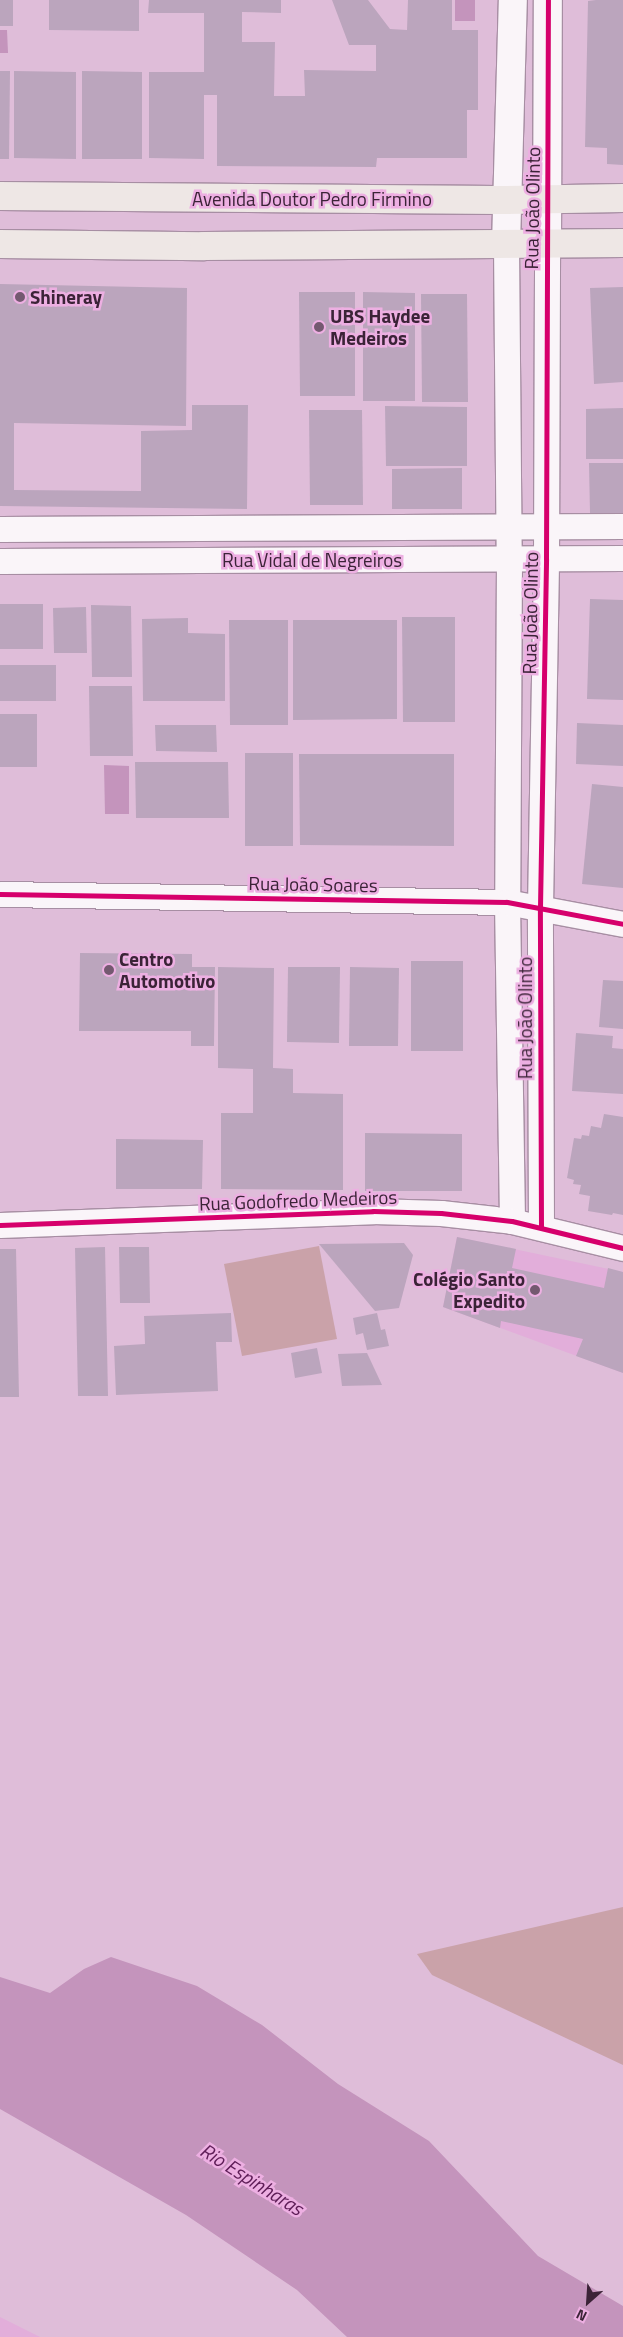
<!DOCTYPE html>
<meta charset="utf-8">
<style>
body{margin:0}
#map{position:relative;width:623px;height:2337px;overflow:hidden;background:#dfbdd9;font-family:"Titillium Web",sans-serif}
div>[style]{position:absolute}
.built>*{inset:0;background:#e2aeda}
.green>*{inset:0;background:#caa2a9}
.water>*{inset:0;background:#c494bc}
.building>*{inset:0;background:#bba5bd}
.roads{filter:drop-shadow(1px 0 #a78ea3) drop-shadow(-1px 0 #a78ea3) drop-shadow(0 1px #a78ea3) drop-shadow(0 -1px #a78ea3)}
.minor>*{height:25px;margin:-12.5px;padding:0 12.5px;transform-origin:12.5px;border-radius:12.5px;background:#faf5f9}
.tertiary>*{height:28px;margin:-14px;padding:0 14px;transform-origin:14px;border-radius:14px;background:#faf5f9}
.primary>*{height:28px;margin:-14px;padding:0 14px;transform-origin:14px;border-radius:14px;background:#eee7e5}
.cycleway>*{height:5px;margin:-2.5px;padding:0 2.5px;transform-origin:2.5px;border-radius:2.5px;background:#d6006c}
.dots>*{width:14px;height:14px;translate:-50% -50%;box-sizing:border-box;border:2px solid #edafe2;border-radius:50%}
span{translate:-50% -50%;white-space:nowrap;text-align:center;line-height:1.15;-webkit-text-stroke:5px #edafe2;paint-order:stroke}
.street-label{font-size:19px;color:#3b2337}
.poi-label{font-size:19px;color:#3b2337;font-weight:700}
.left{translate:0 -50%;text-align:left}
.right{translate:-100% -50%;text-align:right}
.water-label{font-size:20px;color:#5e1d57;font-style:italic}
.north{position:absolute;left:563px;top:2277px;width:50px;height:50px;-webkit-text-stroke:4px #edafe2;paint-order:stroke;rotate:206deg;font-size:14px;font-weight:700;line-height:20px;text-align:center;color:#3b2337}
.north::after{content:'';display:block;margin:auto;width:18px;height:22px;background:#3b2337;clip-path:polygon(50% 0,100% 100%,50% 72%,0 100%)}
</style>
<div id="map">
<div class="built">
<i style="clip-path:polygon(457px 1237px,623px 1272px,623px 1373px,443px 1307px)"></i>
<i style="clip-path:polygon(0 2317px,40px 2337px,0 2337px)"></i>
</div>
<div class="green">
<i style="clip-path:polygon(319px 1246px,337px 1339px,242px 1356px,224px 1264px)"></i>
<i style="clip-path:polygon(623px 1907px,623px 2065px,432px 1975px,417px 1954px)"></i>
</div>
<div class="water">
<i style="clip-path:polygon(455px 0,475px 0,475px 21px,455px 21px)"></i>
<i style="clip-path:polygon(0 30px,7px 30px,8px 53px,0 53px)"></i>
<i style="clip-path:polygon(104px 765px,129px 766px,129px 814px,105px 814px)"></i>
<i style="clip-path:polygon(111px 1957px,197px 1986px,262px 2025px,338px 2084px,429px 2141px,538px 2256px,623px 2306px,623px 2337px,347px 2337px,297px 2290px,186px 2215px,0 2109px,0 1977px,50px 1993px,84px 1969px)"></i>
</div>
<div class="building">
<i style="clip-path:polygon(0 0,13px 0,13px 26px,0 26px)"></i>
<i style="clip-path:polygon(49px 0,139px 0,139px 31px,49px 30px)"></i>
<i style="clip-path:polygon(149px 0,281px 0,281px 13px,242px 12px,242px 42px,275px 42px,274px 96px,305px 96px,304px 70px,376px 71px,376px 45px,349px 45px,332px 0,368px 0,390px 29px,407px 30px,408px 0,452px 0,452px 30px,478px 30px,478px 110px,467px 110px,467px 158px,377px 158px,376px 167px,217px 166px,217px 95px,204px 95px,204px 159px,149px 158px,149px 72px,204px 72px,204px 13px,148px 13px)"></i>
<i style="clip-path:polygon(596px 0,623px 0,623px 165px,607px 164px,607px 148px,585px 147px,588px 1px)"></i>
<i style="clip-path:polygon(0 71px,10px 71px,9px 159px,0 159px)"></i>
<i style="clip-path:polygon(14px 71px,76px 72px,76px 159px,14px 158px)"></i>
<i style="clip-path:polygon(82px 71px,142px 72px,142px 159px,82px 159px)"></i>
<i style="clip-path:polygon(0 284px,187px 288px,186px 426px,14px 423px,14px 490px,141px 491px,141px 431px,192px 430px,192px 405px,248px 405px,247px 509px,0 506px)"></i>
<i style="clip-path:polygon(623px 287px,623px 382px,594px 384px,590px 288px)"></i>
<i style="clip-path:polygon(299px 292px,355px 292px,355px 396px,300px 396px)"></i>
<i style="clip-path:polygon(363px 292px,415px 293px,415px 401px,363px 401px)"></i>
<i style="clip-path:polygon(421px 294px,467px 294px,468px 402px,422px 402px)"></i>
<i style="clip-path:polygon(385px 406px,467px 407px,467px 466px,386px 466px)"></i>
<i style="clip-path:polygon(623px 408px,623px 459px,586px 459px,586px 409px)"></i>
<i style="clip-path:polygon(309px 410px,362px 410px,363px 505px,310px 505px)"></i>
<i style="clip-path:polygon(589px 463px,623px 463px,623px 513px,590px 513px)"></i>
<i style="clip-path:polygon(462px 468px,462px 509px,392px 509px,392px 469px)"></i>
<i style="clip-path:polygon(590px 599px,623px 600px,623px 700px,587px 699px)"></i>
<i style="clip-path:polygon(0 604px,43px 604px,43px 649px,0 649px)"></i>
<i style="clip-path:polygon(91px 605px,131px 606px,132px 677px,92px 677px)"></i>
<i style="clip-path:polygon(86px 607px,87px 653px,54px 653px,53px 608px)"></i>
<i style="clip-path:polygon(402px 617px,455px 617px,455px 722px,403px 722px)"></i>
<i style="clip-path:polygon(188px 618px,188px 633px,225px 634px,225px 701px,143px 701px,142px 619px)"></i>
<i style="clip-path:polygon(229px 620px,288px 620px,288px 725px,230px 725px)"></i>
<i style="clip-path:polygon(293px 620px,397px 620px,397px 719px,293px 720px)"></i>
<i style="clip-path:polygon(0 665px,56px 665px,56px 701px,0 701px)"></i>
<i style="clip-path:polygon(89px 686px,132px 686px,133px 756px,90px 756px)"></i>
<i style="clip-path:polygon(0 714px,37px 714px,37px 767px,0 767px)"></i>
<i style="clip-path:polygon(577px 723px,623px 725px,623px 766px,576px 764px)"></i>
<i style="clip-path:polygon(155px 725px,216px 725px,217px 752px,156px 751px)"></i>
<i style="clip-path:polygon(245px 753px,293px 753px,293px 846px,245px 846px)"></i>
<i style="clip-path:polygon(299px 754px,454px 754px,454px 846px,300px 845px)"></i>
<i style="clip-path:polygon(135px 762px,228px 762px,229px 818px,136px 818px)"></i>
<i style="clip-path:polygon(592px 784px,623px 787px,623px 888px,582px 884px)"></i>
<i style="clip-path:polygon(80px 953px,192px 954px,192px 967px,215px 967px,214px 1046px,191px 1046px,191px 1031px,79px 1031px)"></i>
<i style="clip-path:polygon(411px 961px,463px 961px,463px 1051px,411px 1051px)"></i>
<i style="clip-path:polygon(218px 967px,274px 968px,273px 1068px,293px 1069px,293px 1093px,343px 1094px,343px 1190px,221px 1189px,221px 1113px,253px 1113px,253px 1069px,218px 1068px)"></i>
<i style="clip-path:polygon(288px 967px,340px 967px,339px 1043px,287px 1042px)"></i>
<i style="clip-path:polygon(350px 967px,399px 968px,398px 1046px,349px 1046px)"></i>
<i style="clip-path:polygon(603px 980px,623px 981px,623px 1029px,599px 1027px)"></i>
<i style="clip-path:polygon(576px 1033px,613px 1036px,612px 1048px,623px 1049px,623px 1094px,572px 1091px)"></i>
<i style="clip-path:polygon(604px 1114px,623px 1117px,623px 1215px,613px 1213px,612px 1215px,588px 1211px,590px 1196px,579px 1194px,581px 1185px,573px 1184px,574px 1180px,567px 1178px,574px 1138px,581px 1139px,582px 1135px,589px 1136px,591px 1126px,601px 1128px)"></i>
<i style="clip-path:polygon(365px 1133px,462px 1134px,462px 1191px,365px 1191px)"></i>
<i style="clip-path:polygon(116px 1139px,203px 1140px,202px 1189px,116px 1189px)"></i>
<i style="clip-path:polygon(457px 1237px,516px 1249px,512px 1268px,604px 1288px,608px 1268px,623px 1272px,623px 1373px,576px 1356px,583px 1339px,501px 1321px,500px 1328px,443px 1307px)"></i>
<i style="clip-path:polygon(404px 1243px,413px 1255px,399px 1308px,375px 1311px,319px 1244px)"></i>
<i style="clip-path:polygon(105px 1247px,108px 1396px,78px 1396px,75px 1248px)"></i>
<i style="clip-path:polygon(119px 1247px,149px 1247px,150px 1303px,120px 1303px)"></i>
<i style="clip-path:polygon(0 1249px,16px 1249px,19px 1397px,0 1397px)"></i>
<i style="clip-path:polygon(231px 1313px,232px 1342px,216px 1342px,218px 1391px,116px 1395px,114px 1346px,145px 1344px,144px 1316px)"></i>
<i style="clip-path:polygon(377px 1313px,381px 1330px,385px 1329px,389px 1346px,367px 1350px,363px 1333px,356px 1335px,353px 1318px)"></i>
<i style="clip-path:polygon(317px 1348px,322px 1373px,295px 1378px,291px 1353px)"></i>
<i style="clip-path:polygon(367px 1353px,382px 1385px,342px 1386px,338px 1354px)"></i>
</div>
<div class="roads">
<div class="minor">
<i style="left:506px;top:245px;width:314px;rotate:89.5deg"></i>
<i style="left:509px;top:559px;width:343px;rotate:90.3deg"></i>
<i style="left:507px;top:902px;width:319px;rotate:89.1deg"></i>
<i style="left:0;top:529px;width:623px;rotate:-0.28deg"></i>
<i style="left:0;top:561px;width:623px;rotate:-0.28deg"></i>
<i style="left:0;top:894px;width:507px;rotate:0.9deg"></i>
<i style="left:507px;top:902px;width:118px;rotate:10.7deg"></i>
<i style="left:0;top:1225px;width:373px;rotate:-2.1deg"></i>
<i style="left:373px;top:1211px;width:68px;rotate:1.7deg"></i>
<i style="left:441px;top:1213px;width:71px;rotate:6.4deg"></i>
<i style="left:512px;top:1221px;width:114px;rotate:13.7deg"></i>
<i style="left:541px;top:1227px;width:320px;rotate:-90.2deg"></i>
<i style="left:540px;top:907px;width:348px;rotate:-89deg"></i>
<i style="left:546px;top:559px;width:315px;rotate:-89.8deg"></i>
</div>
<div class="tertiary">
<i style="left:547px;top:244px;width:244px;rotate:-89.8deg"></i>
<i style="left:506px;top:245px;width:245px;rotate:-88.4deg"></i>
</div>
<div class="primary">
<i style="left:0;top:196px;width:506px;rotate:0.45deg"></i>
<i style="left:506px;top:200px;width:117px;rotate:-1deg"></i>
<i style="left:0;top:244px;width:204px;rotate:0.6deg"></i>
<i style="left:204px;top:246px;width:419px;rotate:-0.4deg"></i>
</div>
</div>
<div class="cycleway">
<i style="left:0;top:894px;width:507px;rotate:0.9deg"></i>
<i style="left:507px;top:902px;width:118px;rotate:10.7deg"></i>
<i style="left:0;top:1225px;width:373px;rotate:-2.1deg"></i>
<i style="left:373px;top:1211px;width:68px;rotate:1.7deg"></i>
<i style="left:441px;top:1213px;width:71px;rotate:6.4deg"></i>
<i style="left:512px;top:1221px;width:114px;rotate:13.7deg"></i>
<i style="left:541px;top:1227px;width:320px;rotate:-90.2deg"></i>
<i style="left:540px;top:907px;width:348px;rotate:-89deg"></i>
<i style="left:546px;top:559px;width:559px;rotate:-89.8deg"></i>
</div>
<div class="dots">
<i style="left:20px;top:297px;background:#745970"></i>
<i style="left:319px;top:327px;background:#745970"></i>
<i style="left:109px;top:970px;background:#745970"></i>
<i style="left:535px;top:1290px;background:#745970"></i>
</div>
<div class="street-label">
<span style="left:312px;top:199px">Avenida Doutor Pedro Firmino</span>
<span style="left:532px;top:208px;rotate:-89deg">Rua João Olinto</span>
<span style="left:312px;top:560px">Rua Vidal de Negreiros</span>
<span style="left:530px;top:613px;rotate:-89deg">Rua João Olinto</span>
<span style="left:313px;top:884px;rotate:1deg">Rua João Soares</span>
<span style="left:525px;top:1018px;rotate:-90deg">Rua João Olinto</span>
<span style="left:298px;top:1200px;rotate:-2deg">Rua Godofredo Medeiros</span>
</div>
<div class="poi-label">
<span class="left" style="left:30px;top:297px">Shineray</span>
<span class="left" style="left:330px;top:327px">UBS Haydee<br>Medeiros</span>
<span class="left" style="left:119px;top:970px">Centro<br>Automotivo</span>
<span class="right" style="left:525px;top:1290px">Colégio Santo<br>Expedito</span>
</div>
<div class="water-label">
<span style="left:252px;top:2179px;rotate:32deg">Rio Espinharas</span>
</div>
<div class="north">N</div>
</div>
